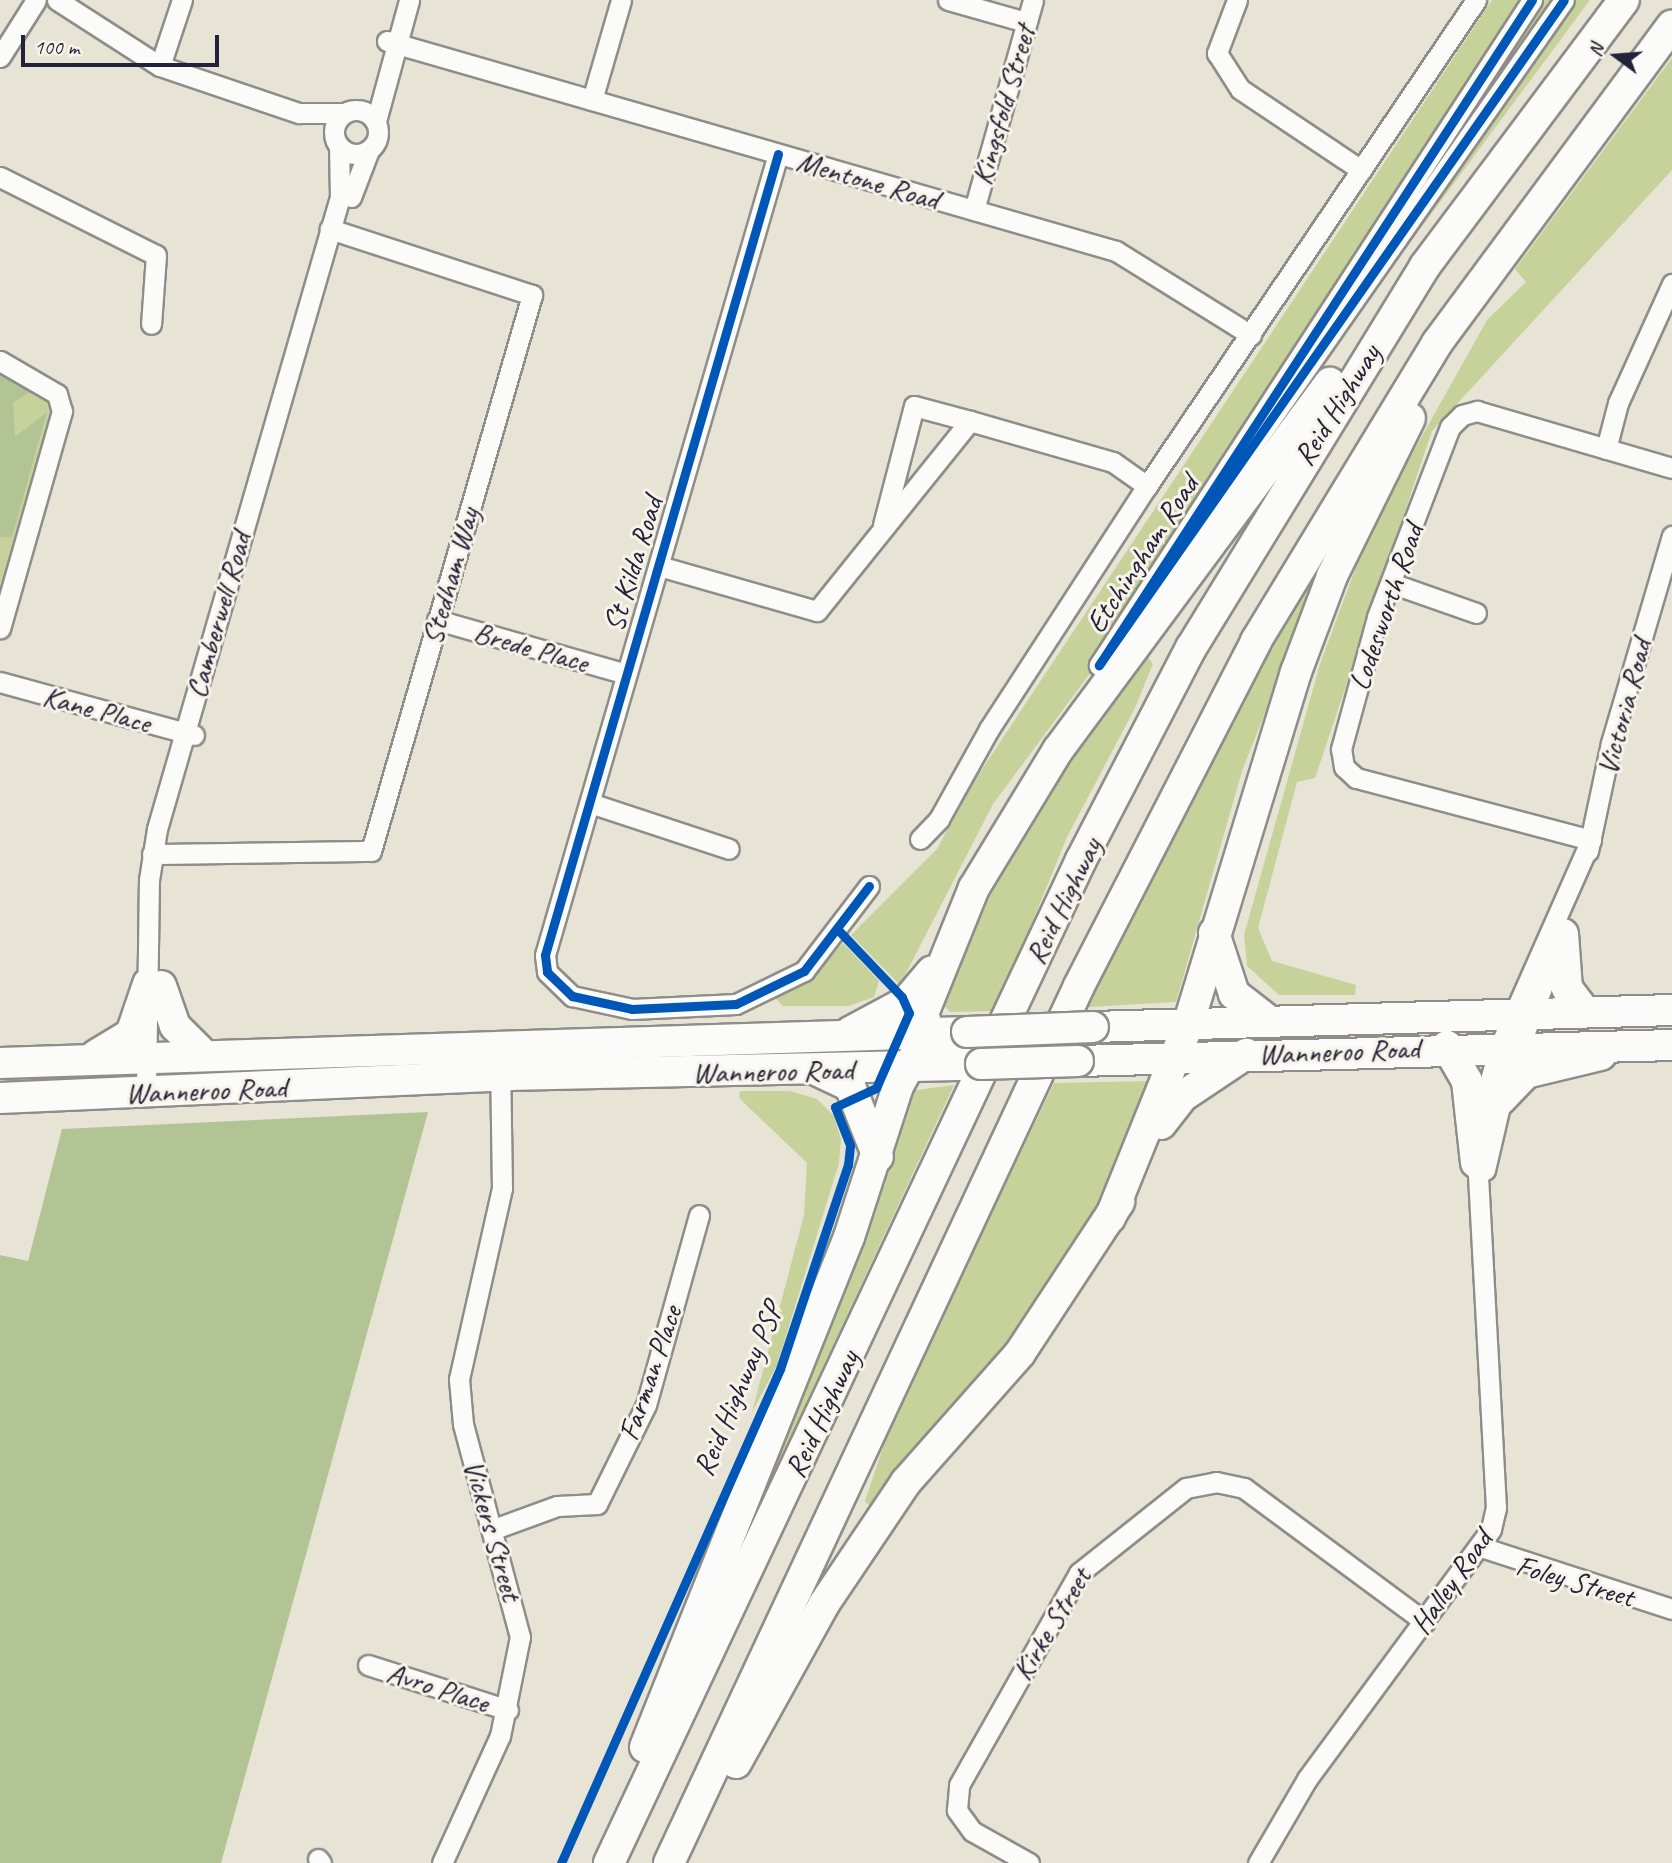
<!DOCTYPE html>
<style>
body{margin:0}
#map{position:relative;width:1672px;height:1863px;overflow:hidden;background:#e7e3d5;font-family:Caveat,sans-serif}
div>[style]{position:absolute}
.green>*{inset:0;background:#c7d29a}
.forest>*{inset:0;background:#b3c494}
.roads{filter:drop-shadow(2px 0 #8e8d89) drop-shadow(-2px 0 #8e8d89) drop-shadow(0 2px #8e8d89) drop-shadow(0 -2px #8e8d89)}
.minor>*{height:19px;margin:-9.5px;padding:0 9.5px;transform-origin:9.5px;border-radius:9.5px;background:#fbfbf9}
.minor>.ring{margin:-9.5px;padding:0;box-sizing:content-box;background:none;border:19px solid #fbfbf9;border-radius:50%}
.highway>*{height:30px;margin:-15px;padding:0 15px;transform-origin:15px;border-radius:15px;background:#fbfbf9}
.bridges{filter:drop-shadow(2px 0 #8e8d89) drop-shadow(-2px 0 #8e8d89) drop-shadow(0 2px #8e8d89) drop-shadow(0 -2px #8e8d89)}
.highway-bridge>*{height:30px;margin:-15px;padding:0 15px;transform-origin:15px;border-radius:15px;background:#fbfbf9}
.cycleway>*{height:9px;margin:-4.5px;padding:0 4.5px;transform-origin:4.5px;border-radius:4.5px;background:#0057b8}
span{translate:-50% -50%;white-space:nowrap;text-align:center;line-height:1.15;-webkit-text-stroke:6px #f7f3e8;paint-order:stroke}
.street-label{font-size:30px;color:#22223b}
.north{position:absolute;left:1581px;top:21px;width:70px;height:70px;-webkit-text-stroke:5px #f7f3e8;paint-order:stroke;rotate:286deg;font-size:19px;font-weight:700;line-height:28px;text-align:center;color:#22223b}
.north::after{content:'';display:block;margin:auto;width:24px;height:32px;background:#22223b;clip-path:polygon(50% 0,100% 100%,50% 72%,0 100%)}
.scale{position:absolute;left:21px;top:35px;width:198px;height:32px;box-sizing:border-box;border:4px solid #22223b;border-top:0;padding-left:9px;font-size:21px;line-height:24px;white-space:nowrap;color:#22223b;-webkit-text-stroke:5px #f7f3e8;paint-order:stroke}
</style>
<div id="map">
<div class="green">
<i style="clip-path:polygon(1492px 0,1590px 0,993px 804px,900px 985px,851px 935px,937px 849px,969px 789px)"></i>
<i style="clip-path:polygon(1672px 58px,1672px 170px,1432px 431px,1315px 778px,1297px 782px,1258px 928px,1272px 961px,1356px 985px,1355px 995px,1279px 995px,1247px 966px,1244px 935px,1320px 664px,1371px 527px,1487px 320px,1526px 282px,1515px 269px)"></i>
<i style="clip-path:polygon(0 371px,41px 393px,51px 403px,51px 417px,0 594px)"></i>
<i style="clip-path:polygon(1326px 545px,1331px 548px,1242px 771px,1176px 1002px,1088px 1007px,1209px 760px)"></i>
<i style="clip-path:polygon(1145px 653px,1153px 664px,1134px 710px,1067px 837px,996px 1011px,950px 1012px,941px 1002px,983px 892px,1055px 774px)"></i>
<i style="clip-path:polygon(843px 943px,879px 981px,874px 997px,849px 1006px,783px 1006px,774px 997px,811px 976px)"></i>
<i style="clip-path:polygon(1153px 1081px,1091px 1219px,1028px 1318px,870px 1506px,865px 1501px,891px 1423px,1054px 1083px)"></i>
<i style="clip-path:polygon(954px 1085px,739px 1547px,910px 1091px)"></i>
<i style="clip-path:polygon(740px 1091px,790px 1091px,817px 1099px,834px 1116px,841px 1139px,839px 1163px,777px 1365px,752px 1412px,804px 1215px,807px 1163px,739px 1098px)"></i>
</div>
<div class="forest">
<i style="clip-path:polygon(0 371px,33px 390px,13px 403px,15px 437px,47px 412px,12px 537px,0 537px)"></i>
<i style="clip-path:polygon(428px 1112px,221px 1863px,0 1863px,0 1255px,28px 1261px,62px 1129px)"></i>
</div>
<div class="roads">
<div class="minor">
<i style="left:57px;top:0;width:122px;rotate:32.7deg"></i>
<i style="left:160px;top:66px;width:147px;rotate:18.7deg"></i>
<i style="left:299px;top:113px;width:45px"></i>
<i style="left:948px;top:0;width:81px;rotate:15.8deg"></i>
<i style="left:1237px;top:0;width:57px;rotate:110.7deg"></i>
<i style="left:1217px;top:53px;width:43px;rotate:57.4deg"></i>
<i style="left:1240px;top:89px;width:146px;rotate:33.8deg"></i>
<i style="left:1532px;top:0;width:794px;rotate:123.07deg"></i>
<i style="left:1099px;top:665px;width:811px;rotate:-55.04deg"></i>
<i style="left:387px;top:41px;width:759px;rotate:16.07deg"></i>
<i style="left:1116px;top:251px;width:159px;rotate:31.9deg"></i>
<i style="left:0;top:57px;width:67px;rotate:-57.7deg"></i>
<i style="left:160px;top:66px;width:70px;rotate:-71.6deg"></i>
<i style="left:592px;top:100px;width:104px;rotate:-73.8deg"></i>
<i class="ring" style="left:334px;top:110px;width:25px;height:25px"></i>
<i style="left:376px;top:121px;width:125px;rotate:-74.7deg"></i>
<i style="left:778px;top:154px;width:834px;rotate:106.22deg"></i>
<i style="left:545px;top:955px;width:17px;rotate:83deg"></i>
<i style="left:547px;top:972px;width:35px;rotate:44deg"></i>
<i style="left:572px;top:996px;width:61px;rotate:12.2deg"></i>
<i style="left:632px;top:1009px;width:104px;rotate:-2.8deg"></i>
<i style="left:736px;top:1004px;width:76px;rotate:-25.9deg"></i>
<i style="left:804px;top:971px;width:107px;rotate:-52.6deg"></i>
<i style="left:0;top:177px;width:174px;rotate:26.6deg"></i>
<i style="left:156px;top:255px;width:69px;rotate:94.1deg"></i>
<i style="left:351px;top:197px;width:50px;rotate:-69deg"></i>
<i style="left:974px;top:210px;width:218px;rotate:-74.3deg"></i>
<i style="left:0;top:361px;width:66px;rotate:30.1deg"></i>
<i style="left:57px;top:394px;width:18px;rotate:74deg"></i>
<i style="left:62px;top:411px;width:226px;rotate:105.9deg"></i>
<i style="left:1606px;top:449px;width:48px;rotate:-75.4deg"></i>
<i style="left:1618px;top:403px;width:131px;rotate:-65.6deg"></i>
<i style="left:883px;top:525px;width:123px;rotate:-75.4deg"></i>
<i style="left:914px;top:406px;width:58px;rotate:15deg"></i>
<i style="left:659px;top:566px;width:164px;rotate:15.9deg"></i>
<i style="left:817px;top:611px;width:244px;rotate:-51.2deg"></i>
<i style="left:970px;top:421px;width:149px;rotate:16deg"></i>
<i style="left:1113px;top:462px;width:42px;rotate:35.2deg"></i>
<i style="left:1391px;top:583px;width:90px;rotate:19.4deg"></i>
<i style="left:437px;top:620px;width:197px;rotate:15.9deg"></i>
<i style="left:0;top:682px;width:201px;rotate:15.3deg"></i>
<i style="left:590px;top:803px;width:146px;rotate:18.3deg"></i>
<i style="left:920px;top:839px;width:28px;rotate:-46deg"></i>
<i style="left:939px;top:819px;width:103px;rotate:-60.9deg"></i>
<i style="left:989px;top:729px;width:290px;rotate:-57deg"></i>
<i style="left:1147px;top:486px;width:587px;rotate:-55.9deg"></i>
<i style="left:1591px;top:840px;width:243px;rotate:-165.2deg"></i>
<i style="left:1356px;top:778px;width:16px;rotate:-137deg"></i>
<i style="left:1344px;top:767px;width:18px;rotate:-99deg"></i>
<i style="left:1341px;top:749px;width:137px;rotate:-74.7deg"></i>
<i style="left:1377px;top:617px;width:204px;rotate:-69deg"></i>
<i style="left:1450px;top:427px;width:17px;rotate:-45deg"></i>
<i style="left:1462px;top:415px;width:16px;rotate:-15deg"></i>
<i style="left:1477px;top:411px;width:203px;rotate:16.3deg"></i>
<i style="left:1588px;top:851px;width:110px;rotate:-78deg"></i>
<i style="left:1611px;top:743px;width:216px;rotate:-73.6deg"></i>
<i style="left:152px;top:854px;width:219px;rotate:-0.8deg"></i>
<i style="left:371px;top:851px;width:579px;rotate:-73.85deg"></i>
<i style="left:532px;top:295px;width:213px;rotate:-161.9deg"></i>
<i style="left:146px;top:1092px;width:212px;rotate:-89.2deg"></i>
<i style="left:149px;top:880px;width:52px;rotate:-81.1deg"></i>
<i style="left:157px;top:829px;width:658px;rotate:-73.85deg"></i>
<i style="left:340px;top:197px;width:51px;rotate:-91.1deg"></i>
<i style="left:1479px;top:1118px;width:76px;rotate:-74deg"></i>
<i style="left:1500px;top:1045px;width:224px;rotate:-66.1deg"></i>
<i style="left:1485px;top:1170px;width:88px;rotate:-76.9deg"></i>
<i style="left:1505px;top:1084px;width:151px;rotate:-69deg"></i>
<i style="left:494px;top:1529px;width:67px;rotate:-20.1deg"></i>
<i style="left:557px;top:1506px;width:40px;rotate:-2.9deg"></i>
<i style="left:597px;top:1504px;width:110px;rotate:-63.7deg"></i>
<i style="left:646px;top:1405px;width:197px;rotate:-74.4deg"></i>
<i style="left:1481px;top:1547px;width:201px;rotate:18deg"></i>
<i style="left:368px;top:1665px;width:147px;rotate:17.8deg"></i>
<i style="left:318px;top:1859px;width:5px;rotate:53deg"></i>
<i style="left:442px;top:1863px;width:140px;rotate:-65.5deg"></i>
<i style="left:500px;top:1736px;width:101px;rotate:-78.6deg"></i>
<i style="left:520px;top:1637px;width:220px;rotate:-105deg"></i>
<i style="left:463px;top:1424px;width:45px;rotate:-95.1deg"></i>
<i style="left:459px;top:1379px;width:196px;rotate:-77.3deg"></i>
<i style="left:502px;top:1188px;width:122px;rotate:-90.9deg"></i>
<i style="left:1029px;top:1863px;width:65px;rotate:-150.7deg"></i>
<i style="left:972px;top:1831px;width:26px;rotate:-126deg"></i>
<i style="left:957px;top:1810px;width:25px;rotate:-85deg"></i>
<i style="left:959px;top:1785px;width:244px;rotate:-60.5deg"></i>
<i style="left:1079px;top:1573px;width:137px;rotate:-38.5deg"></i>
<i style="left:1186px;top:1488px;width:31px;rotate:-11deg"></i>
<i style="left:1216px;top:1482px;width:29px;rotate:12deg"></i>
<i style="left:1244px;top:1488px;width:225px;rotate:36.5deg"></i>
<i style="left:1258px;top:1863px;width:97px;rotate:-59.7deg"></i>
<i style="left:1307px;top:1779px;width:310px;rotate:-53.6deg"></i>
<i style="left:1491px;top:1529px;width:22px;rotate:-77deg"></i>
<i style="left:1496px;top:1508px;width:357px;rotate:-93.1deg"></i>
</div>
<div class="highway">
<i style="left:1214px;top:933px;width:64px;rotate:71.8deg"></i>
<i style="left:1234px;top:994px;width:44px;rotate:37.6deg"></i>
<i style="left:1563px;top:934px;width:54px;rotate:85.8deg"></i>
<i style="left:1567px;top:988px;width:30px;rotate:53deg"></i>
<i style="left:161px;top:986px;width:42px;rotate:70.7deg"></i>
<i style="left:175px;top:1026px;width:38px;rotate:45deg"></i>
<i style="left:1093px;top:1027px;width:579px;rotate:-1.68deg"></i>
<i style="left:850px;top:1032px;width:64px;rotate:-28.2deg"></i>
<i style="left:906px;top:1002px;width:40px;rotate:-50deg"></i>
<i style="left:1447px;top:1046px;width:40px;rotate:60.3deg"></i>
<i style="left:1467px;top:1081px;width:82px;rotate:83.7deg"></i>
<i style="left:96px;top:1055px;width:41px;rotate:-31deg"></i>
<i style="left:131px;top:1034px;width:53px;rotate:-71.2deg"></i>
<i style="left:1078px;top:1061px;width:594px;rotate:-1.54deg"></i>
<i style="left:0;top:1063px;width:967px;rotate:-1.84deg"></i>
<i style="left:981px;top:1064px;width:47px;rotate:-162.7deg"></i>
<i style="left:936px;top:1050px;width:38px;rotate:-110deg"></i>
<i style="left:923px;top:1014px;width:136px;rotate:-68deg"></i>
<i style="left:974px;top:888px;width:162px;rotate:-58.7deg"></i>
<i style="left:1058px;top:750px;width:457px;rotate:-53.5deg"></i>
<i style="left:818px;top:1071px;width:35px;rotate:25deg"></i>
<i style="left:850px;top:1086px;width:76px;rotate:68.5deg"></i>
<i style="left:0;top:1098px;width:513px;rotate:-2.57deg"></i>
<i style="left:512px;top:1075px;width:453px;rotate:-1.3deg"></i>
<i style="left:1500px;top:1100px;width:37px;rotate:-46deg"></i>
<i style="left:1526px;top:1073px;width:77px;rotate:-13.5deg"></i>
<i style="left:1161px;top:1124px;width:36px;rotate:-52deg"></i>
<i style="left:1183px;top:1096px;width:76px;rotate:-33.7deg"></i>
<i style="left:1110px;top:1218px;width:208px;rotate:-68deg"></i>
<i style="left:1188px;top:1025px;width:369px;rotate:-73deg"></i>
<i style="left:1296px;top:672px;width:103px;rotate:-69.4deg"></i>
<i style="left:1332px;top:576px;width:176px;rotate:-63.7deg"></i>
<i style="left:645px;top:1747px;width:549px;rotate:-68.2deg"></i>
<i style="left:849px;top:1237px;width:159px;rotate:-72deg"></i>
<i style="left:898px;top:1086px;width:37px;rotate:-61deg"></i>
<i style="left:736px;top:1763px;width:182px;rotate:-61deg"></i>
<i style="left:824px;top:1604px;width:147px;rotate:-56.1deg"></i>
<i style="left:906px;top:1482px;width:172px;rotate:-48.5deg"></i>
<i style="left:1020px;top:1353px;width:181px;rotate:-56.7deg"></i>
<i style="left:609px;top:1863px;width:1109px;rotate:-64.8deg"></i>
<i style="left:1081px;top:860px;width:239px;rotate:-62.6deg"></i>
<i style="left:1191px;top:648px;width:448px;rotate:-58.5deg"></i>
<i style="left:1425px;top:266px;width:332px;rotate:-53.2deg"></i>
<i style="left:669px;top:1863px;width:968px;rotate:-64.94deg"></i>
<i style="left:1079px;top:986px;width:388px;rotate:-62.8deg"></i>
<i style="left:1256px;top:641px;width:349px;rotate:-58.7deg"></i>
<i style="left:1437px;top:343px;width:395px;rotate:-53.5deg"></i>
</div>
</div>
<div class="bridges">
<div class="highway-bridge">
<i style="left:967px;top:1032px;width:126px;rotate:-2.3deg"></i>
<i style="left:981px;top:1064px;width:97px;rotate:-1.8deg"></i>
</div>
</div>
<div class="cycleway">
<i style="left:1532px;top:0;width:794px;rotate:123.07deg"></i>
<i style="left:1099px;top:665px;width:811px;rotate:-55.04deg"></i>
<i style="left:778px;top:154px;width:834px;rotate:106.22deg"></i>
<i style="left:545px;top:955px;width:17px;rotate:83deg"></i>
<i style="left:547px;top:972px;width:35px;rotate:44deg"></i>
<i style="left:572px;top:996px;width:61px;rotate:12.2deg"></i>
<i style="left:632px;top:1009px;width:104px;rotate:-2.8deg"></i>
<i style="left:736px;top:1004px;width:76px;rotate:-25.9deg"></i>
<i style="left:804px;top:971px;width:107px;rotate:-52.6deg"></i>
<i style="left:561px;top:1863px;width:540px;rotate:-66.09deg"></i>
<i style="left:780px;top:1369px;width:215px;rotate:-71.6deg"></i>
<i style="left:848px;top:1165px;width:20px;rotate:-84deg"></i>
<i style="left:850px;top:1145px;width:41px;rotate:-111.5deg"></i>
<i style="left:835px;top:1107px;width:45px;rotate:-24.9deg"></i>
<i style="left:876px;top:1088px;width:82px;rotate:-66.3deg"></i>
<i style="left:909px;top:1013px;width:17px;rotate:-114deg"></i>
<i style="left:902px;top:997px;width:90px;rotate:-133.6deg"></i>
</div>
<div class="street-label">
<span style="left:1003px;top:105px;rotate:-74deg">Kingsfold Street</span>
<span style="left:868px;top:180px;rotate:16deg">Mentone Road</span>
<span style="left:1337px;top:405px;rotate:-58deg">Reid Highway</span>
<span style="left:1142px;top:554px;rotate:-57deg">Etchingham Road</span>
<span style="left:633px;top:564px;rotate:-73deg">St Kilda Road</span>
<span style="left:450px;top:576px;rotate:-74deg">Stedham Way</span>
<span style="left:1386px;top:607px;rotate:-71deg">Lodesworth Road</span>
<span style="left:218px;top:615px;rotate:-74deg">Camberwell Road</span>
<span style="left:531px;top:647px;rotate:16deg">Brede Place</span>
<span style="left:1624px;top:707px;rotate:-75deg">Victoria Road</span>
<span style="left:97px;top:709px;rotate:15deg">Kane Place</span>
<span style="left:1063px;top:901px;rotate:-64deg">Reid Highway</span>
<span style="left:1339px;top:1051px;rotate:-2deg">Wanneroo Road</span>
<span style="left:773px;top:1071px;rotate:-1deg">Wanneroo Road</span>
<span style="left:206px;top:1090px;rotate:-2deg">Wanneroo Road</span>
<span style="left:650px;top:1373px;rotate:-71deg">Farman Place</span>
<span style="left:738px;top:1389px;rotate:-67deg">Reid Highway PSP</span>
<span style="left:822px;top:1414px;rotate:-65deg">Reid Highway</span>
<span style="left:493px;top:1530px;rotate:74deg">Vickers Street</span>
<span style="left:1575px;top:1581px;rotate:16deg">Foley Street</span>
<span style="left:1451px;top:1582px;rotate:-55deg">Halley Road</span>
<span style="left:1051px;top:1624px;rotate:-59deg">Kirke Street</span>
<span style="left:438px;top:1687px;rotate:18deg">Avro Place</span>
</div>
<div class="north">N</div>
<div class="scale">100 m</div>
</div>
